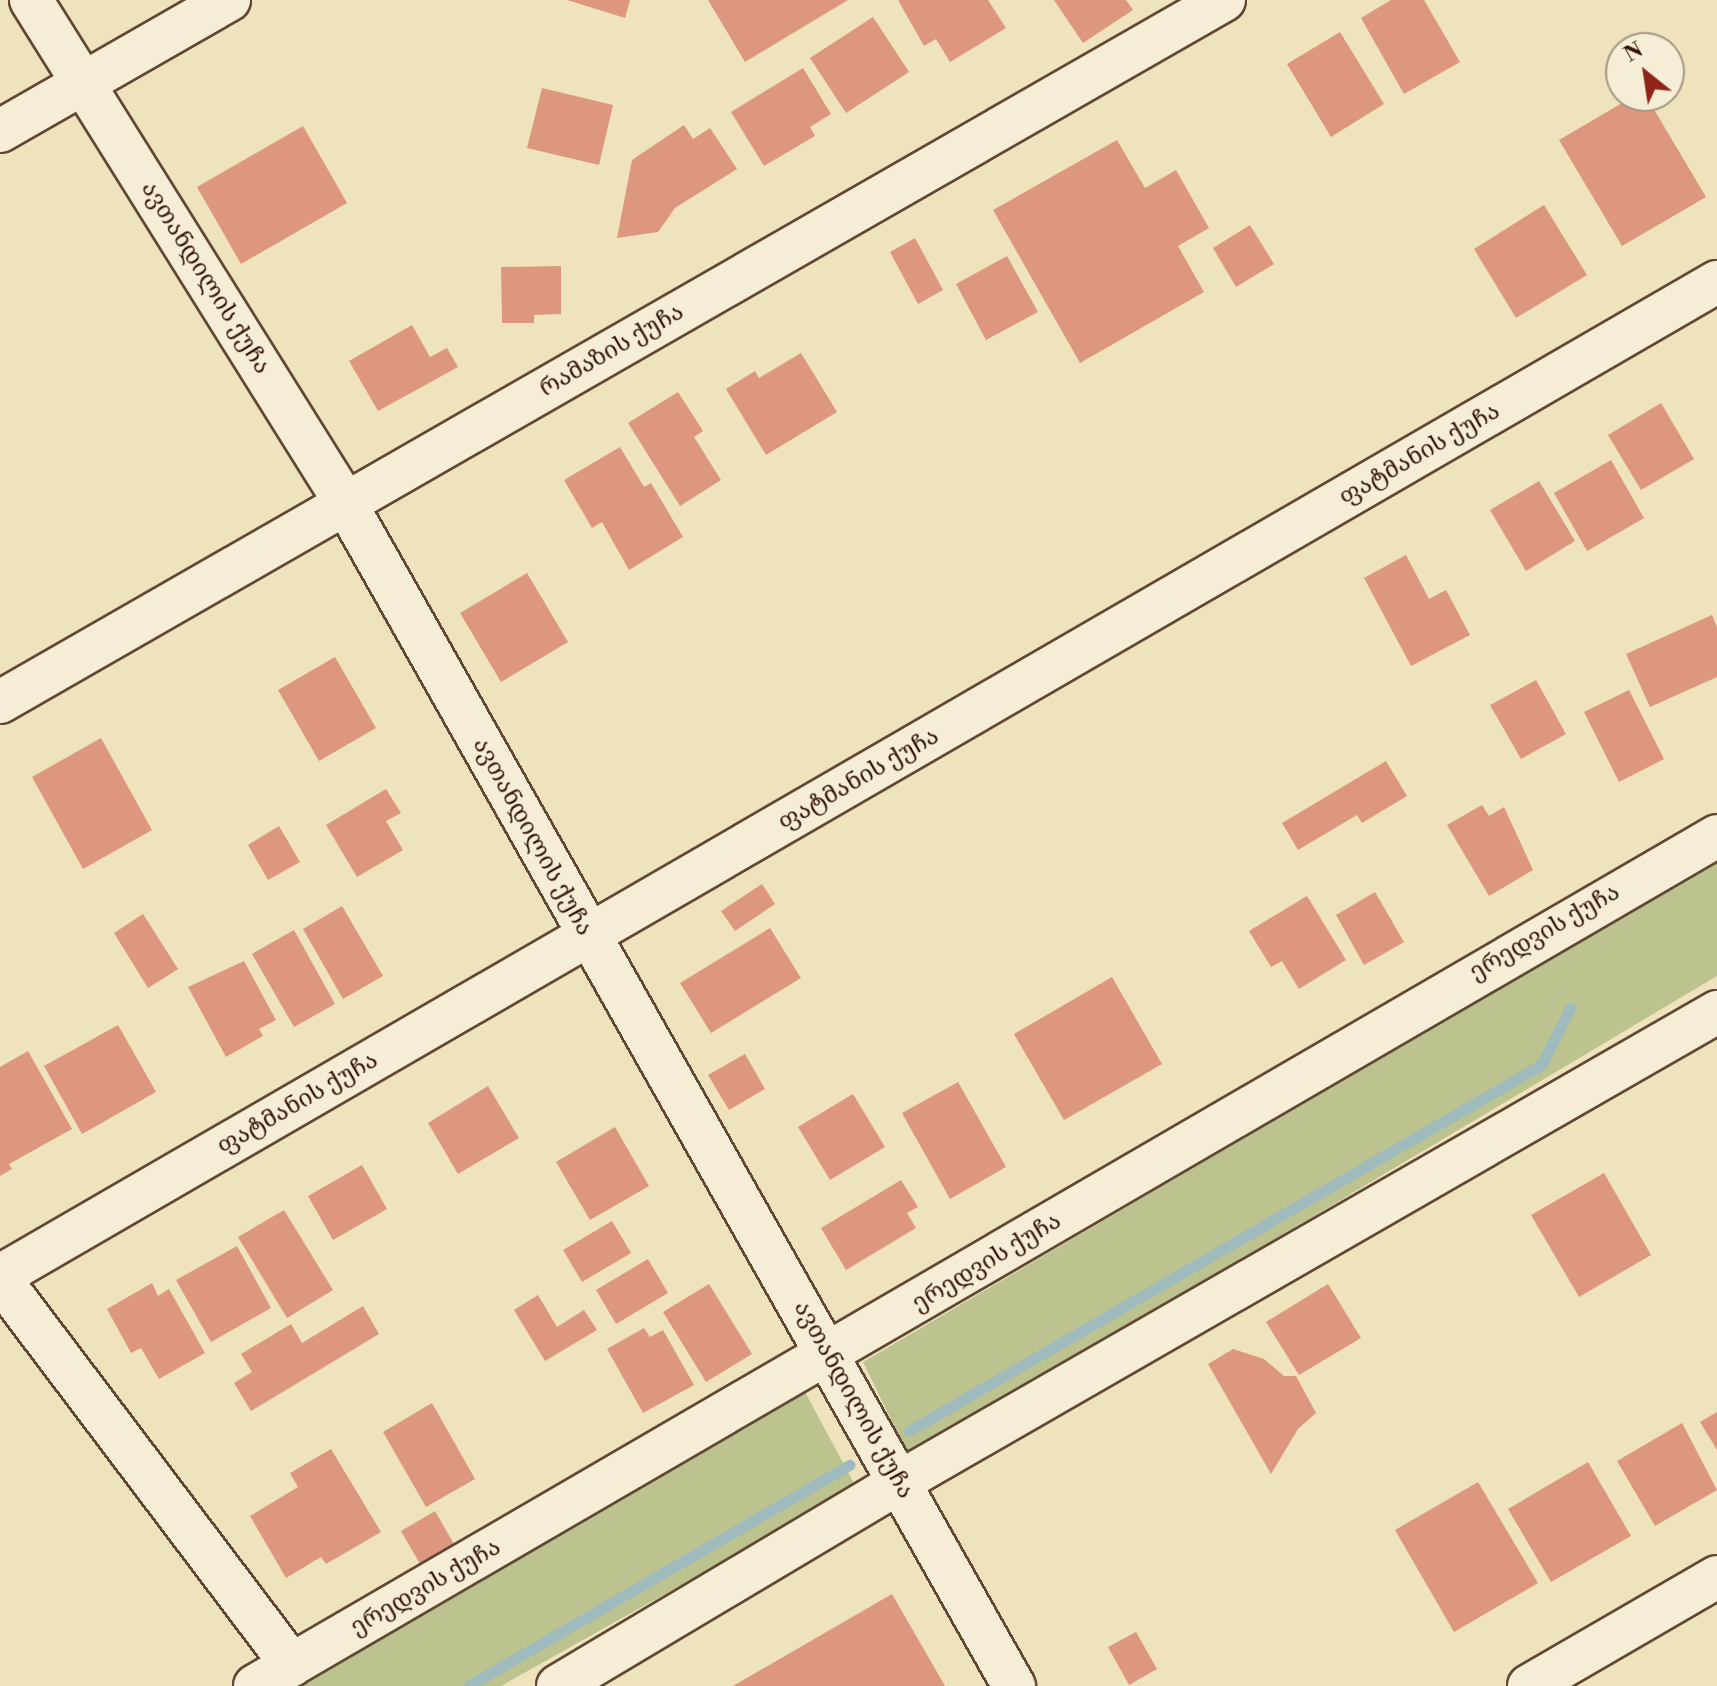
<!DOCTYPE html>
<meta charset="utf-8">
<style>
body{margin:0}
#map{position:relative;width:1717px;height:1686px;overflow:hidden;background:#efe3be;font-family:"Libre Bodoni","Noto Serif Georgian",serif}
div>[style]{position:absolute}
.green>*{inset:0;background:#bcc38f}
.stream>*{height:11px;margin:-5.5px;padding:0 5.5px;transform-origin:5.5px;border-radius:5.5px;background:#a0bbbd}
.building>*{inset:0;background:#dc977e}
.roads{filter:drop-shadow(2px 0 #614834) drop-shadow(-2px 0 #614834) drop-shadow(0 2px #614834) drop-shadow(0 -2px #614834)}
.minor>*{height:42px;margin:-21px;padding:0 21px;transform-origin:21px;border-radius:21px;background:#f5edd5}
span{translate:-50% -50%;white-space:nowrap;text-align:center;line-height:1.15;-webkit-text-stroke:8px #f5edd5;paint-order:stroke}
.street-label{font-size:24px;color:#321406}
.north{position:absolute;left:1605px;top:32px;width:80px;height:80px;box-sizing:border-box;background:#f5edd5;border:2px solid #a79682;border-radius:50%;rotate:330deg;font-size:22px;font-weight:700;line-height:32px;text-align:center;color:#321406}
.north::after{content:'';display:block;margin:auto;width:28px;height:36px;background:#8f2418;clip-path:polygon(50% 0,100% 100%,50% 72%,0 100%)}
</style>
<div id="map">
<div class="green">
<i style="clip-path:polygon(1717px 860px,1717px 976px,909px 1457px,863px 1362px)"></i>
<i style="clip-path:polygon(805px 1392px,856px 1487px,501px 1686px,293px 1686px)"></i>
</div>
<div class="stream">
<i style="left:909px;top:1431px;width:730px;rotate:-30.08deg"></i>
<i style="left:1541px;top:1065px;width:64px;rotate:-63deg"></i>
<i style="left:468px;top:1686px;width:441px;rotate:-30.1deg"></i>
</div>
<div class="building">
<i style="clip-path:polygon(567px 0,630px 0,625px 18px)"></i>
<i style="clip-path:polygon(708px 0,848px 0,745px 62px)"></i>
<i style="clip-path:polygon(898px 0,988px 0,1006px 28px,950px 62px,936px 39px,924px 46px)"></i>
<i style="clip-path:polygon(1054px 0,1126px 0,1133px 10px,1083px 43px)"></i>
<i style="clip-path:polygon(1391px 0,1424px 0,1460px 62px,1404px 94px,1361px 18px)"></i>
<i style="clip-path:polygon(873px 17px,909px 72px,846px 113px,810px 58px)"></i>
<i style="clip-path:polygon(1340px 32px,1384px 104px,1331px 137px,1287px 64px)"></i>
<i style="clip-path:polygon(803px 68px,831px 114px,810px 127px,815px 136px,764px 166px,731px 112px)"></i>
<i style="clip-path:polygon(542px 88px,613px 105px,599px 165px,527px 148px)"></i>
<i style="clip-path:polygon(1634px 96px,1646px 96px,1706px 197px,1622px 246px,1559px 140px)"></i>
<i style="clip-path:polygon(684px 125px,693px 139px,710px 128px,737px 169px,675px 208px,658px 232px,617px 238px,632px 160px)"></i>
<i style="clip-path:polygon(303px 126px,347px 203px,241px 264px,197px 187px)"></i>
<i style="clip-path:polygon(1117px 140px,1145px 188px,1176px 170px,1209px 228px,1178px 246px,1204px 292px,1080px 363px,993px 210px)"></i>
<i style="clip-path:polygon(1544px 205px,1587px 275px,1516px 318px,1474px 249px)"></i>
<i style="clip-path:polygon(1250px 225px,1274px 264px,1236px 287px,1213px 248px)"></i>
<i style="clip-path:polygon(915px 238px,943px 290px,918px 304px,890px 252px)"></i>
<i style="clip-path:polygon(1007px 256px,1038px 312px,986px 340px,956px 284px)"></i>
<i style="clip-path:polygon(561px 266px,561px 314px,534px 315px,534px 323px,502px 323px,501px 267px)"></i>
<i style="clip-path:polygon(412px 325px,430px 357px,447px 348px,458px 367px,378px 411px,349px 361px)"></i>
<i style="clip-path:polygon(801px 353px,837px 412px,766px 455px,726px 389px,755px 371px,759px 378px)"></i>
<i style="clip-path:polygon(678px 392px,703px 431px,694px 437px,721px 480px,680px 506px,628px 423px)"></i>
<i style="clip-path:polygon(1661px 403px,1694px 459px,1641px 490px,1608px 435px)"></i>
<i style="clip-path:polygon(620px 447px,644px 487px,651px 483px,683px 537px,629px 570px,602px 522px,592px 528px,564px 480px)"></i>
<i style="clip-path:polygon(1611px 460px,1644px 518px,1587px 551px,1554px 493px)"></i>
<i style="clip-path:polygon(1539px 481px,1575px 541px,1526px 571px,1490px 510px)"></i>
<i style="clip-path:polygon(1406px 555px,1429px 599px,1446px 590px,1470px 635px,1411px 666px,1364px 578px)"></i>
<i style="clip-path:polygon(527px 573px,568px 642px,501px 682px,460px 613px)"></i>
<i style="clip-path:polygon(1712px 615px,1717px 627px,1717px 677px,1650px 707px,1626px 654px)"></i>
<i style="clip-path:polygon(335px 657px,376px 728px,319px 761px,278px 690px)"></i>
<i style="clip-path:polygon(1536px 680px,1566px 734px,1521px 759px,1490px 705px)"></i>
<i style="clip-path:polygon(1629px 690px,1664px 759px,1619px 782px,1584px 712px)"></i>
<i style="clip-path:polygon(101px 738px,152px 830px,83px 869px,32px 777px)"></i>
<i style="clip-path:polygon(1386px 761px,1407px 796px,1362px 823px,1357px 815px,1298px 850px,1282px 823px)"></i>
<i style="clip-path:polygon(386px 789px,401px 813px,386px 821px,403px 850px,357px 877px,326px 825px)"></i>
<i style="clip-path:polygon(1482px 805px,1489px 816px,1504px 807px,1533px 870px,1489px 896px,1447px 825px)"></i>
<i style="clip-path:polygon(279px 826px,300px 862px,268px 880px,248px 845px)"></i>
<i style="clip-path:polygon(762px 884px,775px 904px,735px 931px,721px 911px)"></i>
<i style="clip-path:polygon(1375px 892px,1404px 942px,1364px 965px,1336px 915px)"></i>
<i style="clip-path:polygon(1307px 896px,1346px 960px,1299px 989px,1282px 961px,1271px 967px,1249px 931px)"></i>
<i style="clip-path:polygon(342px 906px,383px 976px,343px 999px,303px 929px)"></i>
<i style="clip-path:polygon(143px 914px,178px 969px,148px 988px,114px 933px)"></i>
<i style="clip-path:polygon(770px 928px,801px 978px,711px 1033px,680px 983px)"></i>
<i style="clip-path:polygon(294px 930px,335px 1004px,294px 1027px,252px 954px)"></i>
<i style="clip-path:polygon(244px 961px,276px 1020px,259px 1029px,263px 1036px,226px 1057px,188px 987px)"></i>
<i style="clip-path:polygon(1112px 977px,1162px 1064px,1064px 1120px,1014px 1034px)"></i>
<i style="clip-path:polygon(118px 1025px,156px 1092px,82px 1134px,44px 1066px)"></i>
<i style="clip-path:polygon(28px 1051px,72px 1129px,9px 1164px,12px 1169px,0 1176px,0 1067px)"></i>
<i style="clip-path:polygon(745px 1054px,765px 1089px,729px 1110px,708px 1075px)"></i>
<i style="clip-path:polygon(958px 1082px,1006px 1167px,950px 1199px,902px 1113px)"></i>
<i style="clip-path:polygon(488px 1086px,519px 1138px,458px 1174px,428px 1123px)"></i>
<i style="clip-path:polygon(853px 1094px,885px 1147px,830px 1180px,798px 1127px)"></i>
<i style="clip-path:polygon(615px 1127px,649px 1186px,590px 1220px,556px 1162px)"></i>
<i style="clip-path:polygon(362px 1165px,387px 1209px,333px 1240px,308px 1196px)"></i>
<i style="clip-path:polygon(1604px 1173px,1651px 1255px,1579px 1297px,1531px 1215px)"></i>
<i style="clip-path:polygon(901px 1180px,918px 1207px,907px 1213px,916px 1228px,846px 1270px,821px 1228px)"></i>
<i style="clip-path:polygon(284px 1210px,333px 1290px,287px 1318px,238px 1237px)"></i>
<i style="clip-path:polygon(612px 1221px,631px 1253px,582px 1282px,563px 1250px)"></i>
<i style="clip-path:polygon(237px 1246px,271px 1308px,211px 1342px,176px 1280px)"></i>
<i style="clip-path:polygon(648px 1259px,668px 1293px,616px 1324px,596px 1290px)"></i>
<i style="clip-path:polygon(152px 1283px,158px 1296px,169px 1289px,205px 1353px,159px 1379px,141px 1348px,131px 1353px,107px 1309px)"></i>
<i style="clip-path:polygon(709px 1284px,752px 1354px,706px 1382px,663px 1312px)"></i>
<i style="clip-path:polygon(1328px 1284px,1361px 1338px,1299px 1375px,1266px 1322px)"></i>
<i style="clip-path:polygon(538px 1295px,557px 1327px,584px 1310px,597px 1330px,545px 1361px,514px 1310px)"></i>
<i style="clip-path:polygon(363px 1306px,379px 1334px,251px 1411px,234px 1383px,252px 1372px,241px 1354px,291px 1324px,302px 1343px)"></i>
<i style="clip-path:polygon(644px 1328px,650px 1337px,663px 1330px,694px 1385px,643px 1413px,607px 1349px)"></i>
<i style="clip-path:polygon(1233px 1349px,1264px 1359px,1284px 1376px,1296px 1376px,1316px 1413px,1298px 1429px,1271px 1474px,1208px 1364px)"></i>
<i style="clip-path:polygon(432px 1403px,475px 1479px,426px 1507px,383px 1432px)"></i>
<i style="clip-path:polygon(1717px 1412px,1717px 1450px,1700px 1422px)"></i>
<i style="clip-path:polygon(1682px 1423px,1717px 1490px,1655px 1526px,1617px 1461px)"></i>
<i style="clip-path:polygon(331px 1449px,381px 1532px,326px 1564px,321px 1557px,286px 1578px,250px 1516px,298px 1487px,290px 1473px)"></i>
<i style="clip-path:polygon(1588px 1462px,1631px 1536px,1551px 1582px,1508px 1509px)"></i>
<i style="clip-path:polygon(1478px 1482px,1538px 1583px,1454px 1632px,1395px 1530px)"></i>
<i style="clip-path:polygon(435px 1511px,458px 1551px,424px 1571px,401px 1531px)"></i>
<i style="clip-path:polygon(892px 1594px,945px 1686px,733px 1686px,752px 1675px)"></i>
<i style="clip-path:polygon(1136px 1632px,1157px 1669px,1129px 1685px,1108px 1647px)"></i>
</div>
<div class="roads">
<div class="minor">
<i style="left:31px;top:0;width:594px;rotate:57.99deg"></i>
<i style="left:346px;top:504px;width:1358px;rotate:60.53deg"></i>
<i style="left:0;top:131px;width:264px;rotate:-29.8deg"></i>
<i style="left:0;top:702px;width:1411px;rotate:-29.84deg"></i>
<i style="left:0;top:1276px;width:1984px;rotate:-30.07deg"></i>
<i style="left:0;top:1279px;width:484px;rotate:52.9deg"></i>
<i style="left:255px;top:1686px;width:1691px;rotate:-30.17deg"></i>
<i style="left:558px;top:1686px;width:396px;rotate:-30.8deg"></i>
<i style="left:898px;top:1483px;width:945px;rotate:-29.9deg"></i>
<i style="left:1529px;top:1686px;width:217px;rotate:-30.1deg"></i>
</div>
</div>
<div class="street-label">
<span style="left:205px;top:278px;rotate:58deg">ავთანდილის ქუჩა</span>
<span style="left:612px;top:351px;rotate:-30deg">რამაზის ქუჩა</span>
<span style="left:1420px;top:455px;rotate:-30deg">ფატმანის ქუჩა</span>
<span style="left:859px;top:780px;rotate:-30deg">ფატმანის ქუჩა</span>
<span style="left:532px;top:837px;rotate:61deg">ავთანდილის ქუჩა</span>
<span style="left:1545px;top:933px;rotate:-30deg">ერედვის ქუჩა</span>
<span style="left:298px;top:1104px;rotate:-30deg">ფატმანის ქუჩა</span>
<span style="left:987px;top:1263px;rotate:-31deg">ერედვის ქუჩა</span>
<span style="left:853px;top:1400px;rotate:61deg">ავთანდილის ქუჩა</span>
<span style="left:426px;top:1588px;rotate:-30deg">ერედვის ქუჩა</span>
</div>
<div class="north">N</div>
</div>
